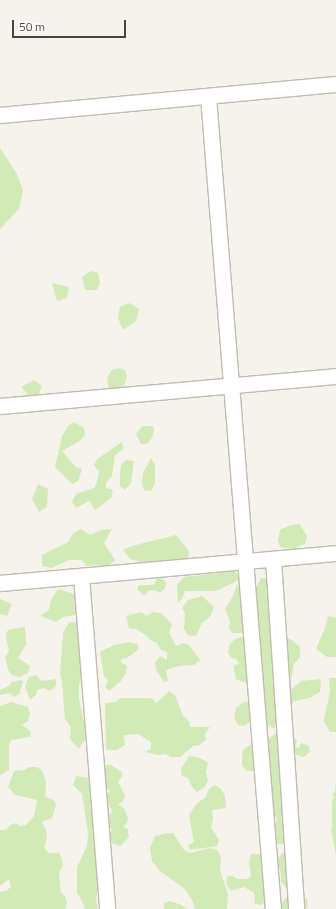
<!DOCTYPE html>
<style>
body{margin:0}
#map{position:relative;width:336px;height:909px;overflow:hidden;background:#f6f3ec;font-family:"Titillium Web",sans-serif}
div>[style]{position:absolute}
.green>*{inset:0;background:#d2eab5}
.roads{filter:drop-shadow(1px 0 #c2bbae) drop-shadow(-1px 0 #c2bbae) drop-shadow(0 1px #c2bbae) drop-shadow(0 -1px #c2bbae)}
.minor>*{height:15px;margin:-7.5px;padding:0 7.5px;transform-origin:7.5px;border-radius:7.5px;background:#fff}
span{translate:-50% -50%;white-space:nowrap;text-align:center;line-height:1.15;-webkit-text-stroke:4px #fff;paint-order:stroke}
.scale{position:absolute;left:12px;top:20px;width:114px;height:18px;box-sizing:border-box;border:2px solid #4b4439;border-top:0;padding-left:5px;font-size:12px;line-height:14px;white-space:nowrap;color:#4b4439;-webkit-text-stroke:3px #fff;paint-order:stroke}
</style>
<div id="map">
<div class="green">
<i style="clip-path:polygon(0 148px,17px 174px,23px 190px,19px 209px,0 229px)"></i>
<i style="clip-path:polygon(91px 271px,98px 273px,100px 283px,97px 290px,85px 290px,82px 277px)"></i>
<i style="clip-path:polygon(52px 283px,69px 287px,67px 298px,57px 301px)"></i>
<i style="clip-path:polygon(129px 303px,139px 309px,136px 321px,123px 330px,118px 318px,120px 307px)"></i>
<i style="clip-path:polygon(119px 368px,125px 370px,127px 376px,124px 386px,116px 392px,109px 389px,107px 378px,112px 370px)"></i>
<i style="clip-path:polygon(34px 380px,42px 386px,38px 396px,29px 396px,21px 387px)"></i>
<i style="clip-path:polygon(74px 422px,84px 428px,85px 435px,80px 441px,62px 451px,76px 467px,82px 469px,78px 481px,72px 484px,55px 467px,62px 436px,68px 426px)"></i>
<i style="clip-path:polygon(142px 426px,153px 426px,154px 431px,152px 438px,147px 444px,141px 444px,136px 434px)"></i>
<i style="clip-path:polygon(122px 442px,124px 449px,115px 455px,112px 476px,106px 483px,106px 488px,113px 490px,111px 498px,95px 510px,89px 501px,76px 508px,72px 502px,76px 494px,94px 488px,97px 482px,99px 472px,94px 465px,97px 459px)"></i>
<i style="clip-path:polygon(151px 458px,155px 465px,155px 483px,151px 491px,144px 490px,142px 483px,143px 473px)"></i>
<i style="clip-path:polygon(126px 460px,134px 461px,131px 483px,125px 490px,120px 486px,120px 474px,121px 465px)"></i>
<i style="clip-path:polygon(38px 484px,48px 489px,47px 507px,39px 512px,32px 499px)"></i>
<i style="clip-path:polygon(299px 524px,307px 536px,305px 544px,292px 549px,280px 547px,278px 540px,280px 530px,288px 526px)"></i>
<i style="clip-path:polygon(81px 529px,90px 535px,101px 530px,112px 529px,104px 543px,115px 560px,107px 568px,97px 565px,86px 566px,82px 560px,69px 560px,52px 568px,42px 566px,42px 555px,68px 542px,73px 533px)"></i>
<i style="clip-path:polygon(176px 535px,189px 551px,188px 559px,149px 564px,130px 559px,123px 550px,132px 546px)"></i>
<i style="clip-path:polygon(235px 571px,240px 577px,235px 582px,216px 591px,185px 591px,182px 599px,178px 603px,177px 585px,184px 577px)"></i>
<i style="clip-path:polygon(157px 578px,161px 578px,166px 582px,165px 588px,160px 593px,154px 590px,148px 591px,144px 596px,137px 589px,139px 585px,154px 585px)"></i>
<i style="clip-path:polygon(261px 578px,268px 578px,285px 637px,292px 640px,300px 647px,300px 657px,294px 664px,289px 691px,301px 681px,320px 679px,321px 683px,320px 692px,309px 698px,295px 701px,282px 710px,274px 729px,265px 722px,266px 718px,261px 714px,244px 726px,238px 725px,234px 718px,236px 708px,242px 703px,261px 698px,264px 692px,264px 687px,258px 683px,243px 682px,236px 679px,234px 671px,234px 665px,239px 664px,236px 659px,231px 658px,228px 652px,230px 644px,234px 640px,241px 637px,247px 637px,244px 624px,243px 633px,232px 633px,229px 628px,230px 621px,225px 609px,233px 596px,237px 585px,243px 582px,254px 592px)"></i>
<i style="clip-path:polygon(58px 589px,74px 594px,79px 600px,79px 609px,75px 615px,63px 617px,56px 622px,40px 616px,49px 610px,51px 600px)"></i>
<i style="clip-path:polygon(202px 596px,214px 607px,210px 617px,202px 623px,196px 636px,188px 635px,184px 629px,185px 613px,182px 608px,188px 600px)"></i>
<i style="clip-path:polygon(0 599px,12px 604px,7px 616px,0 614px)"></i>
<i style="clip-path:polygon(142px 612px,146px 616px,153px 612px,160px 613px,166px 618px,172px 625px,169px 632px,176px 646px,183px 643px,189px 645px,200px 660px,194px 665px,179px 666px,166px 670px,168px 681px,164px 682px,156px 670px,155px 662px,160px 656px,167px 660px,167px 652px,161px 650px,157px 643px,150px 640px,146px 635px,136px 629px,129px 628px,126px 616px)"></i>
<i style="clip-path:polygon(328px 616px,336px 618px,336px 657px,327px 657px,316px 649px,325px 628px)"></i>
<i style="clip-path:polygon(69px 622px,81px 623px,88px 661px,79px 685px,79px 699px,87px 736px,79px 749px,70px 739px,71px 727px,65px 719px,62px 682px,60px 674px,63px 633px)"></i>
<i style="clip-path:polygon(25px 627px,26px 644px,18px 658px,30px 666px,28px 673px,20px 677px,12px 675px,8px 670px,5px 657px,9px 651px,6px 638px,7px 631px,12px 629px)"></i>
<i style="clip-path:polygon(129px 642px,138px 644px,138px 650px,127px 658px,121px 659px,121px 662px,127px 666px,126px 673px,121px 681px,109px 691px,105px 687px,108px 681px,104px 676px,100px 652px,114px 645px)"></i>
<i style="clip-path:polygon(36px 675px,41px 681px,56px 679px,56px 686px,50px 691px,44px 688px,37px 690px,36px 695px,30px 700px,25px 686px,29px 677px)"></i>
<i style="clip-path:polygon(329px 678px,336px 678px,336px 732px,330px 732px,323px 720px,325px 716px,330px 691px)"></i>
<i style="clip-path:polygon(22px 680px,23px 683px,19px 694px,14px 697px,10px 693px,0 695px,0 690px,9px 686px,11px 682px)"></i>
<i style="clip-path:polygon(169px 691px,175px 695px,183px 716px,189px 721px,190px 727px,210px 727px,205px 734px,206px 740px,199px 745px,193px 746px,180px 757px,171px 757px,165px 754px,158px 755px,145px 752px,151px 749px,151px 742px,138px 734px,124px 735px,125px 745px,117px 750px,106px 750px,105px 703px,116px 702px,120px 698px,148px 698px,153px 699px,156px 703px)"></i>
<i style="clip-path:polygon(11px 702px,28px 707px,30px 714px,28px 721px,22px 725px,31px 732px,30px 737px,11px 740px,9px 746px,9px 770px,0 775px,0 706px)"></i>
<i style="clip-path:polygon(280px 732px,293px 735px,297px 741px,295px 747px,299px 748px,301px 743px,309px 746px,310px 752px,304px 757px,294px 754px,284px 755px,280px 763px,279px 769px,287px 770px,296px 778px,298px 785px,297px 794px,291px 804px,288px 843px,278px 844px,271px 839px,277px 818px,261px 805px,261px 791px,272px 778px,270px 765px,266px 759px,257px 771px,248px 771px,242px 766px,242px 759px,243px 750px,253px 743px,265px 744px,273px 735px)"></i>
<i style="clip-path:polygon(189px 756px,200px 758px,208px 763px,206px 772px,208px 780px,205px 787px,197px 792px,192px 787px,188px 778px,182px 776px,181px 769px)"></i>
<i style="clip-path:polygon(105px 765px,111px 765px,122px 772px,122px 777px,118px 782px,125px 795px,123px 801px,118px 805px,124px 808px,128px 818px,127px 823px,123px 827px,128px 829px,129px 837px,120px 846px,113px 844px,108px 836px,112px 830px,108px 824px,107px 816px,113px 811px,104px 799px,110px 791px,102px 783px,100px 770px)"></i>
<i style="clip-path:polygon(29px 767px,37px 767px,42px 771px,46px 782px,45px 797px,54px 800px,56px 805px,52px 818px,42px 822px,46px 830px,47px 839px,44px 847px,48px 853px,59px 853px,62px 859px,63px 866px,59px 872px,61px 893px,65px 896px,67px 903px,65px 909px,0 909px,0 892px,6px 891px,11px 887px,9px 879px,0 886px,0 830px,6px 830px,10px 825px,16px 823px,20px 826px,26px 825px,34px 816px,37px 800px,15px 795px,8px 787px,14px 771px,25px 770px)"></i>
<i style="clip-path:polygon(76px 776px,88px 778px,95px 788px,98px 887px,96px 900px,98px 909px,85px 909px,81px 899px,77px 893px,77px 867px,87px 846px,88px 833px,82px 794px,73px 785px)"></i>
<i style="clip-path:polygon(336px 781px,336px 855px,331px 830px,332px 826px,332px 801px,334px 797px,332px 795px,335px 792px)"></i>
<i style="clip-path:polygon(215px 785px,221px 789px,225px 796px,226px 808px,212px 810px,213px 819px,211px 827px,219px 840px,217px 846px,190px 850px,188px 845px,194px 842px,189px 815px,197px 803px,205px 798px,209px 789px)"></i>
<i style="clip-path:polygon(167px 833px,173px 833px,184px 850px,190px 853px,210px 848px,217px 850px,221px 857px,220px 870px,228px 894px,227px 909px,195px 909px,193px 902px,186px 890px,160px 871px,152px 861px,150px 848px,155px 836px)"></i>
<i style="clip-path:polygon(283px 853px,288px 854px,291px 884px,287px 888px,281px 882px,281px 874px,277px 859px)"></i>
<i style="clip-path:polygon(251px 854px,262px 854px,269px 899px,261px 905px,255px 904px,254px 893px,244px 887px,231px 891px,227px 885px,226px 880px,228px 876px,233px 876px,237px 879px,248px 879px,251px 876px,249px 862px)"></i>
<i style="clip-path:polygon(286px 897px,307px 899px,308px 906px,305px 909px,279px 909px)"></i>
<i style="clip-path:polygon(170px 901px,182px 905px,187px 909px,164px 909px,164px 903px)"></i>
</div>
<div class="roads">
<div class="minor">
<i style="left:208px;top:96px;width:816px;rotate:85.43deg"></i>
<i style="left:0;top:115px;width:337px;rotate:-5.3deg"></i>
<i style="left:0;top:406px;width:337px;rotate:-5.1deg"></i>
<i style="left:273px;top:559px;width:351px;rotate:86.2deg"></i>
<i style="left:81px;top:576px;width:334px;rotate:85.5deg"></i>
<i style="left:0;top:583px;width:337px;rotate:-5.1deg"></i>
</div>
</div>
<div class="scale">50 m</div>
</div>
